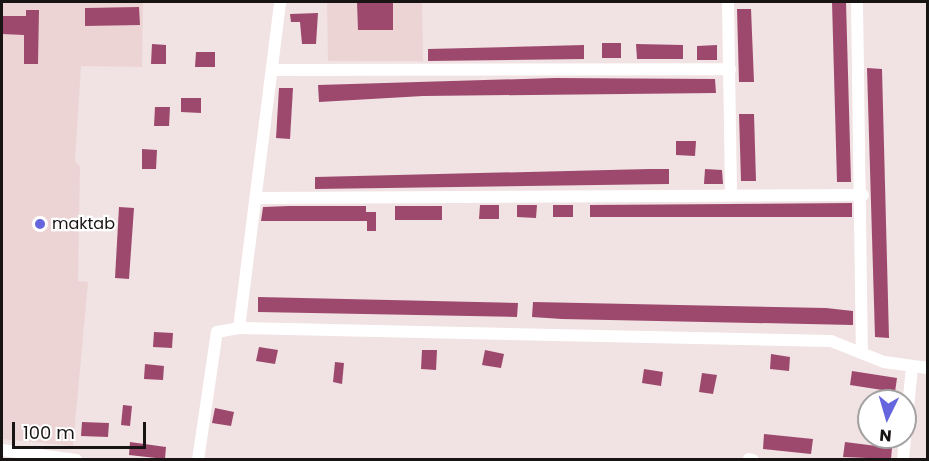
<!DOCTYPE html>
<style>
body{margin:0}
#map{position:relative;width:929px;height:461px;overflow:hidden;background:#f1e2e3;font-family:Poppins,sans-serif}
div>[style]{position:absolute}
.built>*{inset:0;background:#ecd4d5}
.building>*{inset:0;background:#9d496d}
.minor>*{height:12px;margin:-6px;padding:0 6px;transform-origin:6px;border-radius:6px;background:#fff}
.dots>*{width:16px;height:16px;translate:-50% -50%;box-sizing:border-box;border:3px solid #fff;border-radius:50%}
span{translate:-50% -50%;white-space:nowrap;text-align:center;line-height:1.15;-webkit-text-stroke:4.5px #fff;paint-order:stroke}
.poi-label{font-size:16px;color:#191414}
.left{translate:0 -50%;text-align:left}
.frame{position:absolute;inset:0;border:3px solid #191414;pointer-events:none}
.north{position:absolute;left:857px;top:389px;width:60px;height:60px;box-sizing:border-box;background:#fff;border:2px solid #a3a1a1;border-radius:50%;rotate:185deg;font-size:16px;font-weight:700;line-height:24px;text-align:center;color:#191414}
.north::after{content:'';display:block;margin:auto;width:21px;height:27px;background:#6565de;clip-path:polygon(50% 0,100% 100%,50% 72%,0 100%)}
.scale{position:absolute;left:12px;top:422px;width:134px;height:27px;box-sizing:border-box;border:3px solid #191414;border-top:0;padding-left:8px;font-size:18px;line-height:21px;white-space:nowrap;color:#191414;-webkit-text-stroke:4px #fff;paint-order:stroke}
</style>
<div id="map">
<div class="built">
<i style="clip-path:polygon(2px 2px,143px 2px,142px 67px,81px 66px,75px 161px,80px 166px,78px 281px,88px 282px,73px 446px,2px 439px)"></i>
<i style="clip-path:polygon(327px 2px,422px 2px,423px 61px,328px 61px)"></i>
</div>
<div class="building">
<i style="clip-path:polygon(357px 2px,393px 2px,393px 30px,358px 30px)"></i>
<i style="clip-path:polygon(832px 2px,846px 2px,851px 182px,837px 182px)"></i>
<i style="clip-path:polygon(139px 7px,140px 25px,85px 26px,85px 8px)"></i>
<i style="clip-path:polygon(737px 9px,751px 9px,754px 82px,739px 82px)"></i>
<i style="clip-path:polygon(26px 10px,39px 10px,38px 64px,24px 64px,24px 35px,2px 34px,2px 16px,26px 16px)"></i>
<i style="clip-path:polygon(318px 13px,316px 44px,302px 44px,300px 22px,291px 22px,290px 14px)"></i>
<i style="clip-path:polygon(602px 43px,621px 43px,621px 58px,602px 58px)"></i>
<i style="clip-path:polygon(152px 44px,166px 45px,166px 64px,151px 64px)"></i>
<i style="clip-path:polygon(636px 44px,683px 45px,683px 59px,637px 59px)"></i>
<i style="clip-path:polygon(584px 45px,584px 59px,428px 61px,428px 49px)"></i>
<i style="clip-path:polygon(717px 45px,717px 60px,697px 60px,697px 46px)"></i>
<i style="clip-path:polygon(196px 52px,215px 52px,215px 67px,195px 67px)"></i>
<i style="clip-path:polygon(867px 68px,882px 69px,889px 338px,875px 337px)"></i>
<i style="clip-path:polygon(555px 78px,715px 79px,716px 93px,423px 96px,319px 102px,318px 85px)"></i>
<i style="clip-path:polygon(279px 88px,293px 88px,290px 139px,276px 138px)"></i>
<i style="clip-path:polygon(181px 98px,201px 98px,201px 113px,181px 112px)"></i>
<i style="clip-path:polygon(155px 107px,170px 107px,169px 126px,154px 126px)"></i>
<i style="clip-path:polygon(739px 114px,754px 114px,756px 181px,741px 181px)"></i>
<i style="clip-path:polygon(676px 141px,696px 141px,695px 156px,676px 155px)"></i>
<i style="clip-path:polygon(142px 149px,157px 150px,156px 169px,142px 169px)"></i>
<i style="clip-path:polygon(649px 169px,669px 169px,669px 184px,315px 189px,315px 177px)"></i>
<i style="clip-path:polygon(705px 169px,722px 170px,723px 184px,704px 184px)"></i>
<i style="clip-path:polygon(852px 203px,852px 217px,590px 217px,590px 205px)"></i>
<i style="clip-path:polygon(480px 205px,499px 205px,499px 219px,479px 219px)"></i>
<i style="clip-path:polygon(517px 205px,537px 205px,536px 218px,517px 217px)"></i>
<i style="clip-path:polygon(553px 205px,573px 205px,573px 217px,553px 217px)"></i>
<i style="clip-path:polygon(289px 206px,366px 206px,366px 212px,376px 212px,376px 231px,367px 231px,367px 221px,261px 221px,263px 207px)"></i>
<i style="clip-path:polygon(395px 206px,442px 206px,442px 220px,395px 220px)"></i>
<i style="clip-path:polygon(119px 207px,134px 208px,129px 279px,115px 278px)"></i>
<i style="clip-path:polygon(258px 297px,518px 303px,517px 317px,258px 312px)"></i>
<i style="clip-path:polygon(533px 302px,826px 308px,853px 311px,853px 325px,562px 319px,532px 317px)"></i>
<i style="clip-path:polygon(154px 332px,173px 333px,172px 348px,153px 347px)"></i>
<i style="clip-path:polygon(259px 347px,278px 350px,275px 364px,256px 361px)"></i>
<i style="clip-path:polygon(422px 350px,437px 350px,436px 370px,421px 369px)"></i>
<i style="clip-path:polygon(485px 350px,504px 354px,501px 368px,482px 365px)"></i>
<i style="clip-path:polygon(771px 354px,790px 357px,789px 371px,770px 369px)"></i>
<i style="clip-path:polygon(335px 362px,344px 363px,342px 384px,333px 382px)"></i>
<i style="clip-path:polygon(145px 364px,164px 366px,163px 380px,144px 379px)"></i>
<i style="clip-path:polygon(644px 369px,663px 372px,661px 386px,642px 383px)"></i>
<i style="clip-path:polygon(852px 371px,897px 378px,895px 392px,850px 385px)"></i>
<i style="clip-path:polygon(702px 373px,717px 375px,713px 394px,699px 392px)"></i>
<i style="clip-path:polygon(123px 405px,132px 406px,130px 426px,121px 425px)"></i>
<i style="clip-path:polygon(215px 408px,234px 412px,231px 426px,212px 423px)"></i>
<i style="clip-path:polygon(82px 422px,109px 423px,108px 437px,81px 436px)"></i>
<i style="clip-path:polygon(764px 434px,813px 439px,811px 454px,763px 449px)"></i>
<i style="clip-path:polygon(130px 442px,166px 447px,165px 459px,129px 455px)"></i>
<i style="clip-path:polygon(845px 442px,892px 448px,891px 459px,843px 457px)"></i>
</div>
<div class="minor">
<i style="left:728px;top:2px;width:193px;rotate:89.1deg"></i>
<i style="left:857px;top:2px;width:349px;rotate:89.2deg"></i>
<i style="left:272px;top:70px;width:458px;rotate:-0.1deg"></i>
<i style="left:256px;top:198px;width:607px;rotate:-0.28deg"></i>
<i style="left:239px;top:328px;width:329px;rotate:-82.8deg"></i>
<i style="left:2px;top:450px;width:75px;rotate:7.7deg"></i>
<i style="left:749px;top:459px;width:4px;rotate:14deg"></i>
<i style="left:198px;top:460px;width:129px;rotate:-81.6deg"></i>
<i style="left:217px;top:332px;width:22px;rotate:-10deg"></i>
<i style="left:239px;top:328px;width:592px;rotate:1.26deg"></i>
<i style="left:831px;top:341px;width:57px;rotate:21.6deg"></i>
<i style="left:884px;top:362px;width:44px;rotate:7.8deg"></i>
<i style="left:903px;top:460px;width:93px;rotate:-84.5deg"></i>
</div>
<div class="dots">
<i style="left:40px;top:224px;background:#6565de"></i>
</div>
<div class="poi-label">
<span class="left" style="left:52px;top:224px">maktab</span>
</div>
<div class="frame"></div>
<div class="north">N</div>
<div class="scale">100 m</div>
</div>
